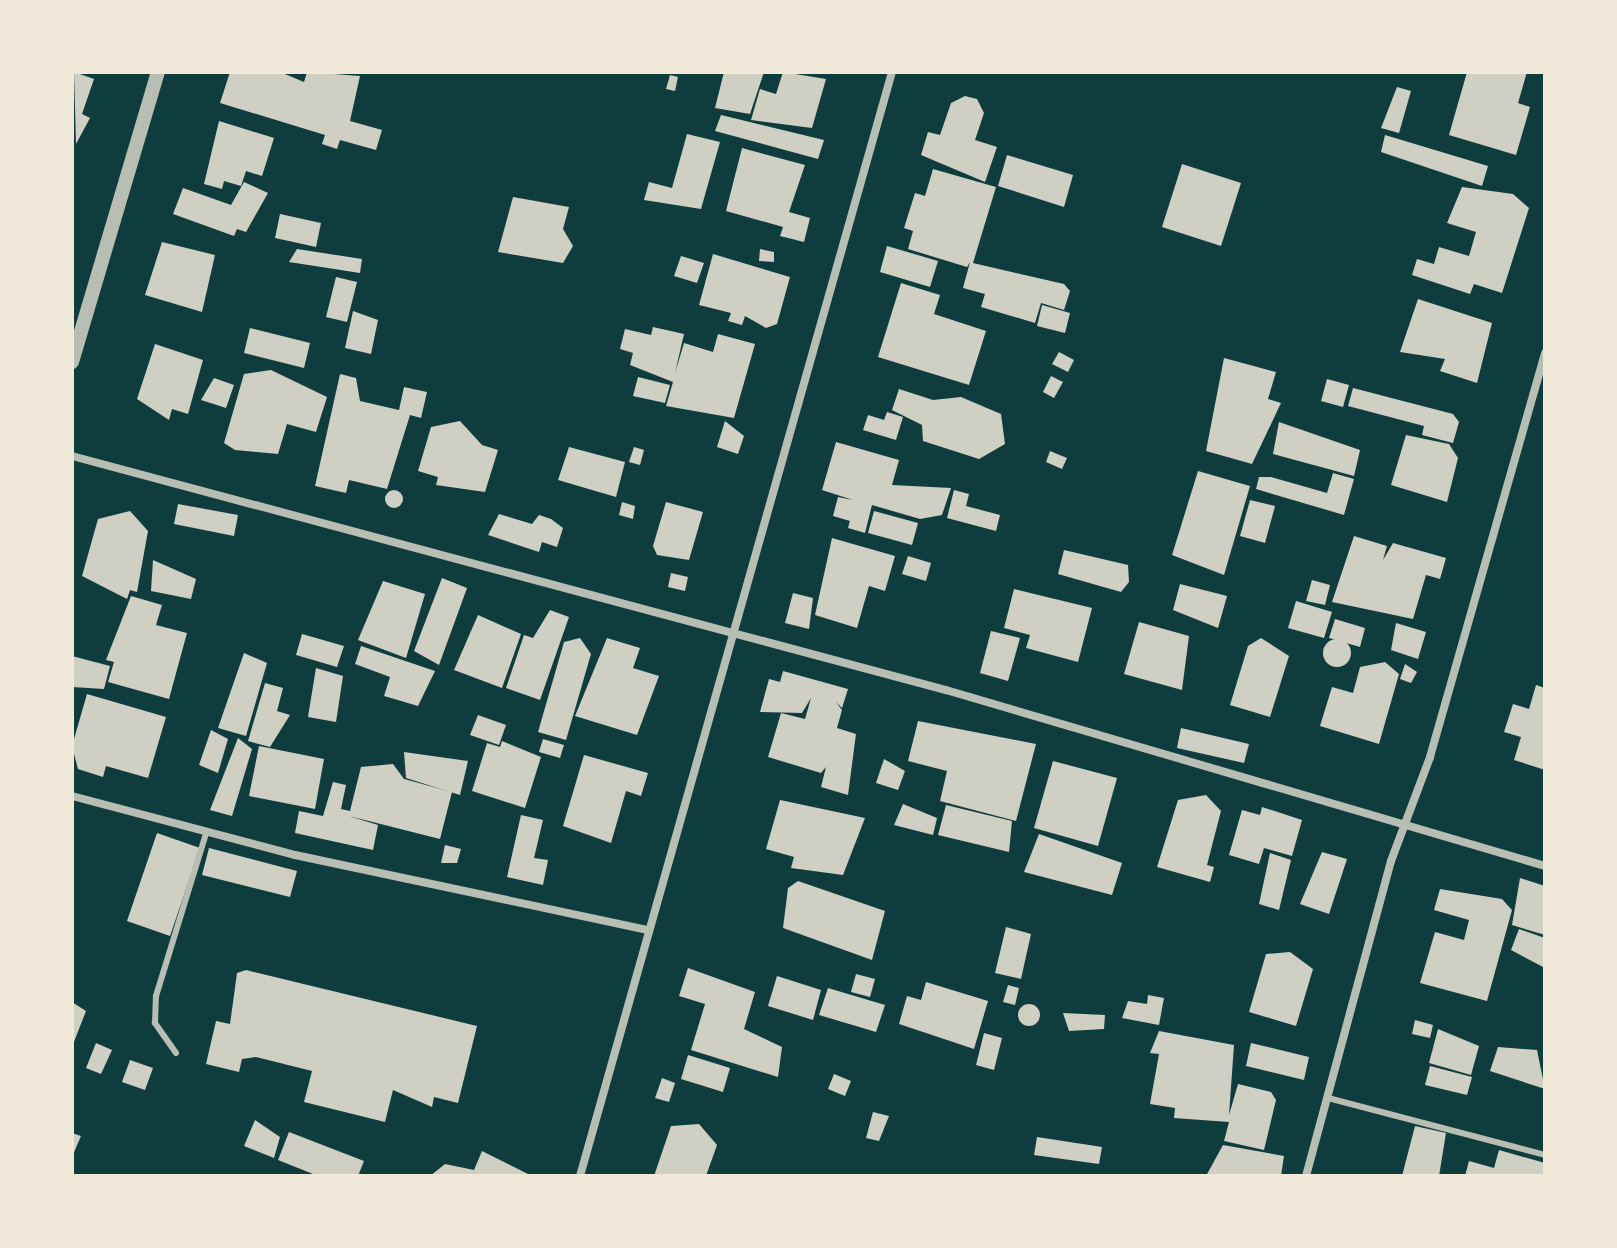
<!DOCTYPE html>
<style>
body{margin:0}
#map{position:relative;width:1617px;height:1248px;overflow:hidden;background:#0f3d3e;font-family:"DejaVu Sans",sans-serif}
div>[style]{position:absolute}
.building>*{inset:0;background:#cfcfc3}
.round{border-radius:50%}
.service>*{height:6px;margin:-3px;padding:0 3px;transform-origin:3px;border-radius:3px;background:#b8beb3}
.minor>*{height:8px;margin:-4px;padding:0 4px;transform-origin:4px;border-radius:4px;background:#b8beb3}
.tertiary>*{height:14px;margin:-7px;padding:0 7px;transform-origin:7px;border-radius:7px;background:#b8beb3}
span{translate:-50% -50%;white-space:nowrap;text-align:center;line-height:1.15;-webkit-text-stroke:8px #f1e9da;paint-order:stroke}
.frame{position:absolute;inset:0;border:74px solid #f1e9da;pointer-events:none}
</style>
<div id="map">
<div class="building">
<i style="clip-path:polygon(74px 72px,94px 79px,82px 114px,90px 118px,76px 144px)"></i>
<i style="clip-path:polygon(230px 72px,280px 72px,304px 82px,307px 72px,360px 76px,350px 121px,382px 130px,376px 150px,340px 140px,337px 149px,322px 144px,325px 135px,220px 103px)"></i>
<i style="clip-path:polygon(724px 72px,764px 72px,750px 114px,715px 108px)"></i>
<i style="clip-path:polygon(783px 72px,826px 79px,812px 128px,751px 120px,760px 89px,776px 94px)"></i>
<i style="clip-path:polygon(1467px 72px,1527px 72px,1518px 103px,1530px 107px,1516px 155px,1449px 135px)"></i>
<i style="clip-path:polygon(670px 75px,678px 77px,675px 91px,666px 89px)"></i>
<i style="clip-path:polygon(1397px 87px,1411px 91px,1399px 133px,1381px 128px)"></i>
<i style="clip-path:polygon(965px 96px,977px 99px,984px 113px,975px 140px,997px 147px,985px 182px,921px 155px,928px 132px,940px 135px,951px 103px)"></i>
<i style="clip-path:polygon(721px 115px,824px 140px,818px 159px,715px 131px)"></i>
<i style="clip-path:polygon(219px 121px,274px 138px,262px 176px,246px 171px,241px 186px,224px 181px,222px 189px,204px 184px)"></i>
<i style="clip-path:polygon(687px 134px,720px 142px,701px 209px,644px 200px,649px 182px,672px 188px)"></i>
<i style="clip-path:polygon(1385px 135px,1488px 166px,1482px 186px,1381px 152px)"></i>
<i style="clip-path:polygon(742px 148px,805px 165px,789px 212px,810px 218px,804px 242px,780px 236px,783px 227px,726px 211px)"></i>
<i style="clip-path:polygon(1007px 155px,1073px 175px,1064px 207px,998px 186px)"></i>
<i style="clip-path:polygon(1182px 164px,1241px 183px,1221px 246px,1162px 227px)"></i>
<i style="clip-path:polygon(933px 169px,996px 187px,973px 263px,1064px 284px,1070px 291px,1064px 310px,1041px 303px,1035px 323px,981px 307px,985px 294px,963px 288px,970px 262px,967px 267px,908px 249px,913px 231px,904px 228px,915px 193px,925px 196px)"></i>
<i style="clip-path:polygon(244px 182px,268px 193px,246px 232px,237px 229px,234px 236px,173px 214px,183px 188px,231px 205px)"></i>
<i style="clip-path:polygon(1462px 187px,1513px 194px,1529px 208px,1502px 293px,1474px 284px,1470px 294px,1412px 275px,1417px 259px,1434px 264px,1439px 247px,1469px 256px,1476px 232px,1447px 223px)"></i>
<i style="clip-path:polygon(513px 197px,569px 207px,563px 229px,573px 246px,563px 263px,498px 252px)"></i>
<i style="clip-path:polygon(280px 214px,321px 223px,316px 247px,275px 238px)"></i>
<i style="clip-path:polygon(162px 242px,215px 255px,202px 312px,145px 295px)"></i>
<i style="clip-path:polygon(887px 246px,938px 261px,930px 287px,880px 272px)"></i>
<i style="clip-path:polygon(297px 249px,362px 259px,360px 273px,289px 262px)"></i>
<i style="clip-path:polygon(760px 249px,774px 252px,774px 262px,759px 261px)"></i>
<i style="clip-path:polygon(713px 254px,790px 277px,777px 324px,766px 328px,745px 316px,742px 325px,728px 321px,731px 313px,699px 305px)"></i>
<i style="clip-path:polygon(681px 256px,704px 263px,697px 283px,674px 276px)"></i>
<i style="clip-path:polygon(336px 277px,357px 282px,347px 322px,326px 317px)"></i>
<i style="clip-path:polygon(901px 283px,940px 295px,934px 314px,986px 331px,969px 385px,878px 357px)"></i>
<i style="clip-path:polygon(1418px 299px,1492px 323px,1477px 383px,1440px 371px,1445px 359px,1400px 352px)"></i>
<i style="clip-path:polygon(1042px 305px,1070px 313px,1065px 333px,1037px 326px)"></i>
<i style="clip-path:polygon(353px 311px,378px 320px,371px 354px,345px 348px)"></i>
<i style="clip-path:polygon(653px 327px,684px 334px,675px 373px,684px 343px,713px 352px,718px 334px,755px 344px,734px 418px,666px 406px,673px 382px,630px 365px,633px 353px,620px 349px,625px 329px,651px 335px)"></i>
<i style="clip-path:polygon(250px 328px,310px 343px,304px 368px,244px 353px)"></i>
<i style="clip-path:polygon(155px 344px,203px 360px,188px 414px,172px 409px,169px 420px,137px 399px)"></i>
<i style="clip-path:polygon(1059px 352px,1074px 360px,1068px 372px,1052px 364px)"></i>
<i style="clip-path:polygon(1224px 358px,1276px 372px,1268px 399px,1281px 403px,1252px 464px,1206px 451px)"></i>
<i style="clip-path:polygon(271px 370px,327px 397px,316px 432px,287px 424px,278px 454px,235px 450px,224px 443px,244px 374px)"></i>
<i style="clip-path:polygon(340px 374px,356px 378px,360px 401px,399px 410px,404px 387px,427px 392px,421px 418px,410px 415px,387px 489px,349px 480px,346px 493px,315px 486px)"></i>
<i style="clip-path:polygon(1051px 376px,1063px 382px,1054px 398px,1043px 392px)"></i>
<i style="clip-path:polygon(638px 377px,670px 385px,665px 403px,633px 396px)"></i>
<i style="clip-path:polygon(214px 378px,234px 385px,226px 408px,201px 400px)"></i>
<i style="clip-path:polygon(1327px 379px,1349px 385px,1343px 407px,1321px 401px)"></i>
<i style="clip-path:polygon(1353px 388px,1453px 414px,1459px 422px,1453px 443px,1422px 435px,1424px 426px,1348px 406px)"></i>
<i style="clip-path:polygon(899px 389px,933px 400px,961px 397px,1001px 414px,1005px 444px,979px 459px,923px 441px,922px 425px,892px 410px)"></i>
<i style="clip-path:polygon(887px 412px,903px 417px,896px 440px,863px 430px,868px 415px,884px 420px)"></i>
<i style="clip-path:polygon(460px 421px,482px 445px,498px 450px,485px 492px,436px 485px,438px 477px,418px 471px,431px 427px)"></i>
<i style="clip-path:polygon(725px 421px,744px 436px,738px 454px,717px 447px)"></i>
<i style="clip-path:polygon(1279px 422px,1360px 450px,1354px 476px,1273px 454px)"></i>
<i style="clip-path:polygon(1406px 435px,1449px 444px,1458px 458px,1447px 502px,1391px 485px)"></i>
<i style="clip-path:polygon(836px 442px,899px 460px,892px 485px,951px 488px,942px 515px,920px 519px,872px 505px,865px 533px,848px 528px,850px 521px,833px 516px,838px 497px,853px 500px,822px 490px)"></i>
<i style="clip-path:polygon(569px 447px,625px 462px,616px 497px,558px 480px)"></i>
<i style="clip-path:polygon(634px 447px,644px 450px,640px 465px,629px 462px)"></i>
<i style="clip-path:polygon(1050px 451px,1067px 458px,1062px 469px,1046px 462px)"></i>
<i style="clip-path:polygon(1198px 471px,1250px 486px,1224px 575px,1172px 555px)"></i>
<i style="clip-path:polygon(1333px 473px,1354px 479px,1344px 515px,1256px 489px,1259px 477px,1271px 477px,1327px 493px)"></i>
<i class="round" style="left:385px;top:490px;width:18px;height:18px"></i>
<i style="clip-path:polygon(954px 490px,969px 494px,966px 506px,1000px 515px,996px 531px,947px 518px)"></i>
<i style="clip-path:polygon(1250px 500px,1275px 506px,1265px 543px,1240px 536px)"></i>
<i style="clip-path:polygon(622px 502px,635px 506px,633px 519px,619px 515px)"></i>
<i style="clip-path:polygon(666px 502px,703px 512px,689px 560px,657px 555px,653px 546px)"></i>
<i style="clip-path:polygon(178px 504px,238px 515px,234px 536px,174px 524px)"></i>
<i style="clip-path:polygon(130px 511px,148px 531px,137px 592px,130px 590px,127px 599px,82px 576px,98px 519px)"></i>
<i style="clip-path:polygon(874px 511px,918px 523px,912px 545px,868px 533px)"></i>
<i style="clip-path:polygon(499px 514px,532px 524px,539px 515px,551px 519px,563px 528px,557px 547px,542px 542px,539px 552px,488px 535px)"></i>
<i style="clip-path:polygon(1354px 536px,1387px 546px,1383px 560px,1393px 543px,1446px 558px,1440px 579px,1426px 575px,1413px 619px,1332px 602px)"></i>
<i style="clip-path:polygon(832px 538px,895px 556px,885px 591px,869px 586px,857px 628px,815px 615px)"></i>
<i style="clip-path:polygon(1064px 550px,1128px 565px,1129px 582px,1121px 592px,1058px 574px)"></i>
<i style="clip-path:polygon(908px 556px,931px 563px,926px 581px,902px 574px)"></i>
<i style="clip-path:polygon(153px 560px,196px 579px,191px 599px,151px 591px)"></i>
<i style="clip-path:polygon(671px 573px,688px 577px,685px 591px,668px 587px)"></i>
<i style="clip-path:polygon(442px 578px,467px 588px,439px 665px,414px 651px)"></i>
<i style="clip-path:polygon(1312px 580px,1330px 585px,1325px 605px,1306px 601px)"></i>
<i style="clip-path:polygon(383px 581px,425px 594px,406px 658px,358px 640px)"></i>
<i style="clip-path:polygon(1180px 584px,1227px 596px,1218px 628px,1173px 610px)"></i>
<i style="clip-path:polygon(1014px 589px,1092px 608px,1078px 662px,1026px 648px,1030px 635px,1004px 628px)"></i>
<i style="clip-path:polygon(793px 593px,813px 598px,809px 629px,785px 623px)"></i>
<i style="clip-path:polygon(131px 596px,162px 605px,156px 625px,187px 633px,169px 699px,108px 682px,114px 662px,106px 660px)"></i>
<i style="clip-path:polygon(1296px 601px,1332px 612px,1324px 638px,1288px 628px)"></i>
<i style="clip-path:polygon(550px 610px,569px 617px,540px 700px,506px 688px,524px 635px,533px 638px)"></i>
<i style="clip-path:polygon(478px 615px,521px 634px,502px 688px,454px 670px)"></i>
<i style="clip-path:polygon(1335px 619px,1365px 628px,1360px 647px,1329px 638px)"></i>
<i style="clip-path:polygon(1139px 622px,1189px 636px,1182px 690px,1124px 674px)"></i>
<i style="clip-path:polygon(1396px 623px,1426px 632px,1418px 659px,1391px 650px)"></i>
<i style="clip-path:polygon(991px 631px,1020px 638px,1008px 681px,980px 673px)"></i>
<i style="clip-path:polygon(302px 634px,344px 646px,337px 667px,296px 655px)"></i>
<i style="clip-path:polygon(580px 638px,591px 654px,566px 740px,538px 732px,564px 642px)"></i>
<i style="clip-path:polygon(607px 638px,640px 648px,633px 668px,659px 676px,637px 735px,575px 716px)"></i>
<i style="clip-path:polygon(1261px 638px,1289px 656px,1270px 717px,1230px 705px,1248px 646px)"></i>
<i class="round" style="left:1323px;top:639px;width:28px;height:28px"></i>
<i style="clip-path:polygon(361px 646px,435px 671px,418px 706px,384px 696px,390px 677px,355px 664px)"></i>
<i style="clip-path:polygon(244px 653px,267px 663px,246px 736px,218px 728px)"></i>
<i style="clip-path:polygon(72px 656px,110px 666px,104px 689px,72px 687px)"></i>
<i style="clip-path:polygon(1385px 662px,1399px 674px,1379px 744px,1320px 726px,1332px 687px,1353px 693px,1360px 667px)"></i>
<i style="clip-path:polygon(1405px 664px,1417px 672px,1411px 683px,1400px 679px)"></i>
<i style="clip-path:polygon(316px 668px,343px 676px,336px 722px,308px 717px)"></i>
<i style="clip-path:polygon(783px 671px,848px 689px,842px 708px,836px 702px,842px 710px,837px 728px,856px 734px,848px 795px,821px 787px,826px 767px,821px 773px,768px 757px,781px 713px,805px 719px,811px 698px,802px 713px,760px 712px,769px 679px,780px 682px)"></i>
<i style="clip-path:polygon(265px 683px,283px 688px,277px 711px,290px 715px,270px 747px,248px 741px)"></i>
<i style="clip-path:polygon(1536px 685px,1545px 688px,1545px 770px,1514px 760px,1521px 737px,1504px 732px,1513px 704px,1529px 709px)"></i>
<i style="clip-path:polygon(87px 694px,166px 717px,148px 778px,106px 766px,103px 777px,78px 769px,72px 746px)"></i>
<i style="clip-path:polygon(478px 715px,506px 725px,499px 745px,470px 735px)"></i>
<i style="clip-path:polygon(918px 721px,1036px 744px,1016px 821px,940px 801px,947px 771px,908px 761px)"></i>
<i style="clip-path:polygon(1181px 728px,1249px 744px,1244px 763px,1177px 748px)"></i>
<i style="clip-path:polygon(211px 730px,228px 739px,218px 773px,199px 765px)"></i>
<i style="clip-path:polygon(238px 738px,252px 749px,232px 816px,210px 810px)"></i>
<i style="clip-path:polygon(543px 739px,564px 745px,560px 758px,539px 752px)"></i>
<i style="clip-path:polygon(502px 741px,541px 757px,525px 808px,472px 791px,487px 743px,500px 747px)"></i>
<i style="clip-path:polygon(259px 746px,324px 759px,315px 809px,249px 796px)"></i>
<i style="clip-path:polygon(404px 752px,468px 761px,460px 795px,406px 778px)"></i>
<i style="clip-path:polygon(584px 755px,648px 773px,641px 796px,626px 791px,611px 843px,563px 826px)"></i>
<i style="clip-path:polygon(884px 759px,905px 771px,898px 790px,876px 783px)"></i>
<i style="clip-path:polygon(1053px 761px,1117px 778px,1098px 846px,1034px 828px)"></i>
<i style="clip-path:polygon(393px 764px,404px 779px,452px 792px,440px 839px,349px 816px,378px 825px,373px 850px,295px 833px,299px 811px,323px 816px,333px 782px,346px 785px,341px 809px,350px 811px,361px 767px)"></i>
<i style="clip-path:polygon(1206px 795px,1221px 811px,1207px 865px,1214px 867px,1210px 882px,1157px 867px,1178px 800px)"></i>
<i style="clip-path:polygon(780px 800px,865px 818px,843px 875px,791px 868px,794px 857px,766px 849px)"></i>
<i style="clip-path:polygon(903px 804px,937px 818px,933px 835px,894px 825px)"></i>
<i style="clip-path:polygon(946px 805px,1012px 821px,1009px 852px,938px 835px)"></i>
<i style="clip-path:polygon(1262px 807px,1302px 820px,1292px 856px,1264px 848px,1259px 864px,1229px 855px,1242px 810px,1260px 815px)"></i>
<i style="clip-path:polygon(521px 815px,543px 820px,534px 858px,548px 860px,543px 885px,507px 877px)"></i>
<i style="clip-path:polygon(157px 833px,200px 848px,170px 936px,127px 921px)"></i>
<i style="clip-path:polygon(1039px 834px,1122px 863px,1112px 895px,1024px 872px)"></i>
<i style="clip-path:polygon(445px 845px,461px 849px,457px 863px,441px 863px)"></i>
<i style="clip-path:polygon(209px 848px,297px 871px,290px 897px,202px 875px)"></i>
<i style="clip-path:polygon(1322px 852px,1347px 859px,1329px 914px,1300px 904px)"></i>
<i style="clip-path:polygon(1270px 853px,1291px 860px,1279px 910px,1259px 904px)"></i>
<i style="clip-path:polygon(1520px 878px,1545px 886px,1545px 935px,1512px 925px)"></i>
<i style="clip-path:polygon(798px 881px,885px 911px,872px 960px,783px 928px,788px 888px)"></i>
<i style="clip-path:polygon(1440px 889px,1502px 899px,1512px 910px,1487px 1001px,1420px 983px,1435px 932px,1464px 940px,1469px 920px,1434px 910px)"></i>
<i style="clip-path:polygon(1006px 927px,1031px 934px,1021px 979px,995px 973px)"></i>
<i style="clip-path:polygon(1519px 929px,1545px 938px,1545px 968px,1511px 950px)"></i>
<i style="clip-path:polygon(1290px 952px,1313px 969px,1296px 1026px,1249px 1012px,1266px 954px)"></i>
<i style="clip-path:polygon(688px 968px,755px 992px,744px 1029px,782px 1047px,778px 1077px,691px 1050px,705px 1004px,679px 996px)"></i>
<i style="clip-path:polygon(246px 970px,477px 1026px,458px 1103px,434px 1097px,432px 1107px,393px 1090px,385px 1122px,304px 1102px,312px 1071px,256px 1057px,242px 1059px,239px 1072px,206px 1064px,216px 1021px,230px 1024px,237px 973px)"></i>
<i style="clip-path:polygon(856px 974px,875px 979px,870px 997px,851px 992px)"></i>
<i style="clip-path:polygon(777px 976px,821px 990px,813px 1020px,768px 1006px)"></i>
<i style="clip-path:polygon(926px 982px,988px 1001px,974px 1049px,899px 1024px,907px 996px,921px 1000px)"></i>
<i style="clip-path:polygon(1008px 985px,1019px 988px,1015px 1005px,1003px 1002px)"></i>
<i style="clip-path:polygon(828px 988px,885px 1005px,876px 1032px,819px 1015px)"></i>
<i style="clip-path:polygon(1148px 995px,1164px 998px,1159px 1025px,1122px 1018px,1128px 1001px,1147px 1004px)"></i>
<i style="clip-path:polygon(72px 1002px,86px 1011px,72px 1047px)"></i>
<i class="round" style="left:1018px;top:1004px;width:22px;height:22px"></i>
<i style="clip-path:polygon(1063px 1013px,1105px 1015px,1104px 1029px,1069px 1031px)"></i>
<i style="clip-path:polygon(1415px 1020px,1433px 1025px,1430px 1038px,1412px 1034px)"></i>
<i style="clip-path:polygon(1438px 1029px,1479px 1046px,1471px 1075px,1429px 1063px)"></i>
<i style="clip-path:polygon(1159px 1031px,1234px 1045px,1229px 1115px,1238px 1084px,1271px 1092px,1276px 1100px,1264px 1150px,1224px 1141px,1229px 1122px,1174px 1118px,1175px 1108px,1150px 1104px,1159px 1054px,1150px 1053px)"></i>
<i style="clip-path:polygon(984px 1033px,1002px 1038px,994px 1070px,976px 1065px)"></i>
<i style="clip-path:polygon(96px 1043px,112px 1050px,101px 1074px,86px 1068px)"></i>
<i style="clip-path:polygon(1251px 1043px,1309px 1057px,1304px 1080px,1246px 1066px)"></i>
<i style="clip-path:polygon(1498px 1047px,1537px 1050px,1545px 1089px,1490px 1071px)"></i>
<i style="clip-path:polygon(688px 1055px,730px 1068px,723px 1092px,681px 1079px)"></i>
<i style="clip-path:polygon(130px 1060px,153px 1068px,145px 1090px,122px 1082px)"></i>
<i style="clip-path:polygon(1430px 1066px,1472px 1077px,1467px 1095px,1425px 1085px)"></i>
<i style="clip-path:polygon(834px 1074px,851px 1081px,845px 1096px,828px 1089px)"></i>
<i style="clip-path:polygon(662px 1078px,675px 1083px,669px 1102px,655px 1098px)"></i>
<i style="clip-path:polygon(873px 1112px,889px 1116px,879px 1141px,866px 1138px)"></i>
<i style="clip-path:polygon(255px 1120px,280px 1137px,274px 1158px,244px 1146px)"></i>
<i style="clip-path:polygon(699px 1124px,717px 1145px,706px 1176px,654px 1176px,671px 1126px)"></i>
<i style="clip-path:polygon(1415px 1126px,1446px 1133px,1439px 1176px,1402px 1176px)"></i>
<i style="clip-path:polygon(289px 1132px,364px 1161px,358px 1176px,318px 1176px,278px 1160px)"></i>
<i style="clip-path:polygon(72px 1133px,81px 1136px,72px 1157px)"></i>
<i style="clip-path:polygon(1037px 1137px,1102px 1147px,1099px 1164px,1034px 1155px)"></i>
<i style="clip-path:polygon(1223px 1145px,1284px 1156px,1281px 1176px,1206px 1176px)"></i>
<i style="clip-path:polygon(1499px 1150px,1545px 1163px,1545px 1176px,1465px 1176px,1469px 1161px,1494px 1168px)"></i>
<i style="clip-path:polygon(482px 1151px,532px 1176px,430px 1176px,445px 1164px,474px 1170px)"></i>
</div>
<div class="service">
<i style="left:176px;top:1053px;width:37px;rotate:-125deg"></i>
<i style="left:155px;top:1023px;width:27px;rotate:-88deg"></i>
<i style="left:156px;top:996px;width:170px;rotate:-72.9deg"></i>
<i style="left:1328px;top:1098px;width:224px;rotate:14.7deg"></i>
</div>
<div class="minor">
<i style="left:72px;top:456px;width:905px;rotate:14.99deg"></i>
<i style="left:946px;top:690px;width:624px;rotate:16.37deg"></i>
<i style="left:72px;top:796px;width:231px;rotate:14.8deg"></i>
<i style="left:295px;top:855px;width:361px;rotate:12deg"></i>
<i style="left:580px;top:1176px;width:1147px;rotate:-74.22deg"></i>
<i style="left:1306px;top:1176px;width:326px;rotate:-74.9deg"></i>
<i style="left:1391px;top:861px;width:111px;rotate:-69.4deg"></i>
<i style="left:1430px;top:757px;width:420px;rotate:-74.1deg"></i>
</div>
<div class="tertiary">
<i style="left:72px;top:362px;width:302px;rotate:-73.5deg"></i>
</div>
<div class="frame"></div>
</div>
